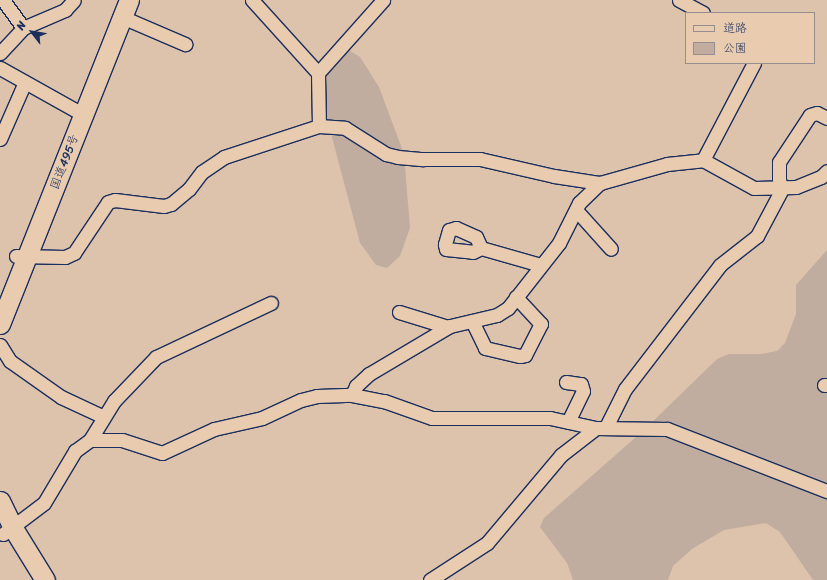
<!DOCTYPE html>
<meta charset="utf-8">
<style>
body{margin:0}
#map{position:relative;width:827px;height:580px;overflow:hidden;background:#ddc3ab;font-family:Sriracha,"Klee One",sans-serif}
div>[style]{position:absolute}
.green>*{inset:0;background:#c0ada0}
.roads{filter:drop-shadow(1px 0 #1b2f5e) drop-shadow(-1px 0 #1b2f5e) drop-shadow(0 1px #1b2f5e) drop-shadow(0 -1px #1b2f5e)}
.minor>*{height:13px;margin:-6.5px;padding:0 6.5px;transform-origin:6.5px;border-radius:6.5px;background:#e9ccb0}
.highway>*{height:19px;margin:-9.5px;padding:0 9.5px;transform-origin:9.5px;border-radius:9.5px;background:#e9ccb0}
span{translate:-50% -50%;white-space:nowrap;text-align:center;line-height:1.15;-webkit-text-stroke:3.5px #e9ccb0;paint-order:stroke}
.street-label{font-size:12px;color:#1b2f5e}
.legend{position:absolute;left:685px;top:12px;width:130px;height:52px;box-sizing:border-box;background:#e9ccb0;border:1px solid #978d8f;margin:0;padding:5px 7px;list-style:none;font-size:12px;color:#1b2f5e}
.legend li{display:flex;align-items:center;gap:8px;height:20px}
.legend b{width:20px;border:1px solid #978d8f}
.north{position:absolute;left:12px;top:12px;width:40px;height:40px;-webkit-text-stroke:3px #e9ccb0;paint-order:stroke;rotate:301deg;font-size:11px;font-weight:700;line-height:16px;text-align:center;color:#1b2f5e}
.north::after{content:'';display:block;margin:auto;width:14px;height:18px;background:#1b2f5e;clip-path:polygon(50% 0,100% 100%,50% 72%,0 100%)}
</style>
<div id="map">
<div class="green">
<i style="clip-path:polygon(347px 49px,360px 57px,379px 87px,404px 154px,410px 228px,400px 256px,387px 268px,376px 265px,360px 243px,320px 92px,326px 67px)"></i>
<i style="clip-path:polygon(827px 250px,827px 580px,813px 580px,780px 532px,766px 523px,724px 530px,692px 549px,673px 566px,668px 580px,573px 580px,567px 563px,540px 527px,544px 518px,645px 429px,717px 359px,729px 354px,761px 354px,777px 351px,785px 343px,796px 314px,796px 285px)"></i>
</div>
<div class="roads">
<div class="minor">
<i style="left:3px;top:0;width:34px;rotate:54deg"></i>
<i style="left:252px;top:0;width:98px;rotate:47.9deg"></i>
<i style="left:679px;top:0;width:27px;rotate:28deg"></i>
<i style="left:122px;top:17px;width:69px;rotate:23.2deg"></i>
<i style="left:0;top:53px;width:34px;rotate:-47deg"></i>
<i style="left:23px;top:28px;width:46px;rotate:-23.2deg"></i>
<i style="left:65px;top:10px;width:13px;rotate:-48deg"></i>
<i style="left:0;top:68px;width:86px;rotate:29.2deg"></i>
<i style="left:319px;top:126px;width:53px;rotate:-91.1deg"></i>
<i style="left:318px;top:73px;width:98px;rotate:-48.3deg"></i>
<i style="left:0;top:139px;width:62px;rotate:-66.3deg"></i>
<i style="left:703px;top:160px;width:110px;rotate:-62.3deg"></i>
<i style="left:576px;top:210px;width:52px;rotate:48.1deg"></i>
<i style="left:481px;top:248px;width:12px;rotate:-114deg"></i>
<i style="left:476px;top:237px;width:22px;rotate:-156deg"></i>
<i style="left:456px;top:228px;width:7px;rotate:164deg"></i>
<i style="left:449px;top:230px;width:15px;rotate:106deg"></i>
<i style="left:445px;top:244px;width:5px;rotate:79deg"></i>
<i style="left:446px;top:249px;width:27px;rotate:6deg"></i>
<i style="left:473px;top:252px;width:9px;rotate:-27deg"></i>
<i style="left:481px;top:248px;width:62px;rotate:15.8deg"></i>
<i style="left:16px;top:256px;width:49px;rotate:1.2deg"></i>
<i style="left:65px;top:257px;width:10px;rotate:-24deg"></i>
<i style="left:74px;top:253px;width:61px;rotate:-56.3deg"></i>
<i style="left:108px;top:202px;width:7px;rotate:-16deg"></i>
<i style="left:115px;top:200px;width:49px;rotate:7deg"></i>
<i style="left:164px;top:206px;width:7px;rotate:-16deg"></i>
<i style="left:171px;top:204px;width:23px;rotate:-40deg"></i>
<i style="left:189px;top:189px;width:21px;rotate:-53deg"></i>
<i style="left:202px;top:172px;width:27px;rotate:-34deg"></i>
<i style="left:224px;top:157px;width:100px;rotate:-18.1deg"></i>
<i style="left:319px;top:126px;width:26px;rotate:4deg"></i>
<i style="left:345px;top:128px;width:49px;rotate:32.4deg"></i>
<i style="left:386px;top:154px;width:12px;rotate:14deg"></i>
<i style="left:398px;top:157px;width:25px;rotate:5deg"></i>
<i style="left:423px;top:159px;width:57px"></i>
<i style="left:480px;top:159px;width:76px;rotate:12.9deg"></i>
<i style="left:554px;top:176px;width:47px;rotate:8.7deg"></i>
<i style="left:399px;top:312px;width:51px;rotate:17deg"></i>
<i style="left:472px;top:321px;width:30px;rotate:64deg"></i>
<i style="left:485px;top:348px;width:36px;rotate:13deg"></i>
<i style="left:520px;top:356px;width:5px;rotate:-11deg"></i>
<i style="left:525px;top:355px;width:35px;rotate:-63deg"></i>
<i style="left:541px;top:324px;width:37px;rotate:-133deg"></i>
<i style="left:0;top:345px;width:19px;rotate:58deg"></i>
<i style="left:10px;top:361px;width:62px;rotate:35.2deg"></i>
<i style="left:61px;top:397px;width:47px;rotate:24.9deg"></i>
<i style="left:566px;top:382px;width:15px;rotate:8deg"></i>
<i style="left:581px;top:384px;width:7px;rotate:74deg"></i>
<i style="left:583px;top:391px;width:34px;rotate:116deg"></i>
<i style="left:824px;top:385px;width:3px"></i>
<i style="left:352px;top:395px;width:10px;rotate:-66deg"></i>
<i style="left:356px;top:386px;width:18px;rotate:-43deg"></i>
<i style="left:369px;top:374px;width:94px;rotate:-30.7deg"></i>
<i style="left:450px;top:326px;width:48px;rotate:-13.2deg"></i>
<i style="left:497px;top:315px;width:13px;rotate:-32deg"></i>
<i style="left:508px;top:308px;width:83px;rotate:-51.9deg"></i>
<i style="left:559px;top:243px;width:45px;rotate:-63.4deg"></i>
<i style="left:579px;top:203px;width:29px;rotate:-44deg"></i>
<i style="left:600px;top:183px;width:70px;rotate:-15.8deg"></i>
<i style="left:667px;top:164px;width:36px;rotate:-6deg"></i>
<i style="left:703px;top:160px;width:58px;rotate:28.8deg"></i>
<i style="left:754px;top:188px;width:42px;rotate:-1.4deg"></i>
<i style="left:796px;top:187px;width:27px;rotate:-22deg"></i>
<i style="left:821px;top:177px;width:8px;rotate:-45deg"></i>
<i style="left:606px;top:427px;width:42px;rotate:-63.4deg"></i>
<i style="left:625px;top:389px;width:156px;rotate:-52.5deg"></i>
<i style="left:720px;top:265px;width:47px;rotate:-38.1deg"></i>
<i style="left:757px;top:236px;width:53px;rotate:-62deg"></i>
<i style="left:782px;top:189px;width:9px;rotate:-108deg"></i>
<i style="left:779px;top:180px;width:18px;rotate:-90deg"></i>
<i style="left:779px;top:162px;width:56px;rotate:-56.6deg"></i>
<i style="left:810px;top:115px;width:7px;rotate:-16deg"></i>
<i style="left:817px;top:113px;width:11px;rotate:27deg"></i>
<i style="left:90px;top:440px;width:46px;rotate:-58.4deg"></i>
<i style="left:114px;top:401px;width:61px;rotate:-46.3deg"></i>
<i style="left:156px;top:357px;width:127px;rotate:-25.2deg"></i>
<i style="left:3px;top:534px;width:51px;rotate:-37.1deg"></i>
<i style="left:44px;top:503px;width:61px;rotate:-59.2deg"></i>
<i style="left:75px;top:451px;width:19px;rotate:-36deg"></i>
<i style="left:90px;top:440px;width:32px"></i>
<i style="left:122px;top:440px;width:42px;rotate:18deg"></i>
<i style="left:162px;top:453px;width:57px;rotate:-24.8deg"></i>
<i style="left:214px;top:429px;width:49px;rotate:-12.9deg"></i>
<i style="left:262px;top:418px;width:43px;rotate:-24.8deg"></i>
<i style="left:301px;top:400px;width:16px;rotate:-14deg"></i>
<i style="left:317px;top:396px;width:35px;rotate:-2deg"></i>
<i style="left:352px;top:395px;width:33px;rotate:11deg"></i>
<i style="left:384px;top:401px;width:51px;rotate:19.5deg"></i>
<i style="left:432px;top:418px;width:118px"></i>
<i style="left:550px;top:418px;width:47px;rotate:12.3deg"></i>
<i style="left:596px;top:428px;width:71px;rotate:0.8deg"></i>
<i style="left:667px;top:429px;width:172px;rotate:21.2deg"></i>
<i style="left:430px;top:580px;width:68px;rotate:-33deg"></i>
<i style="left:487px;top:543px;width:115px;rotate:-49.9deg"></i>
<i style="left:561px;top:455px;width:44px;rotate:-37.6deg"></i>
</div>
<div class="highway">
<i style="left:0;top:324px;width:349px;rotate:-68.3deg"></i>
<i style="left:0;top:501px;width:30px;rotate:64deg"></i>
<i style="left:13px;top:528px;width:61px;rotate:58.4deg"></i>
</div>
</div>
<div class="street-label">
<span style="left:65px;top:162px;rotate:-69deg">国道495号</span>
</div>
<ul class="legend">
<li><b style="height:5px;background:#e9ccb0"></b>道路</li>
<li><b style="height:11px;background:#c0ada0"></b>公園</li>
</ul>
<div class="north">N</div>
</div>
